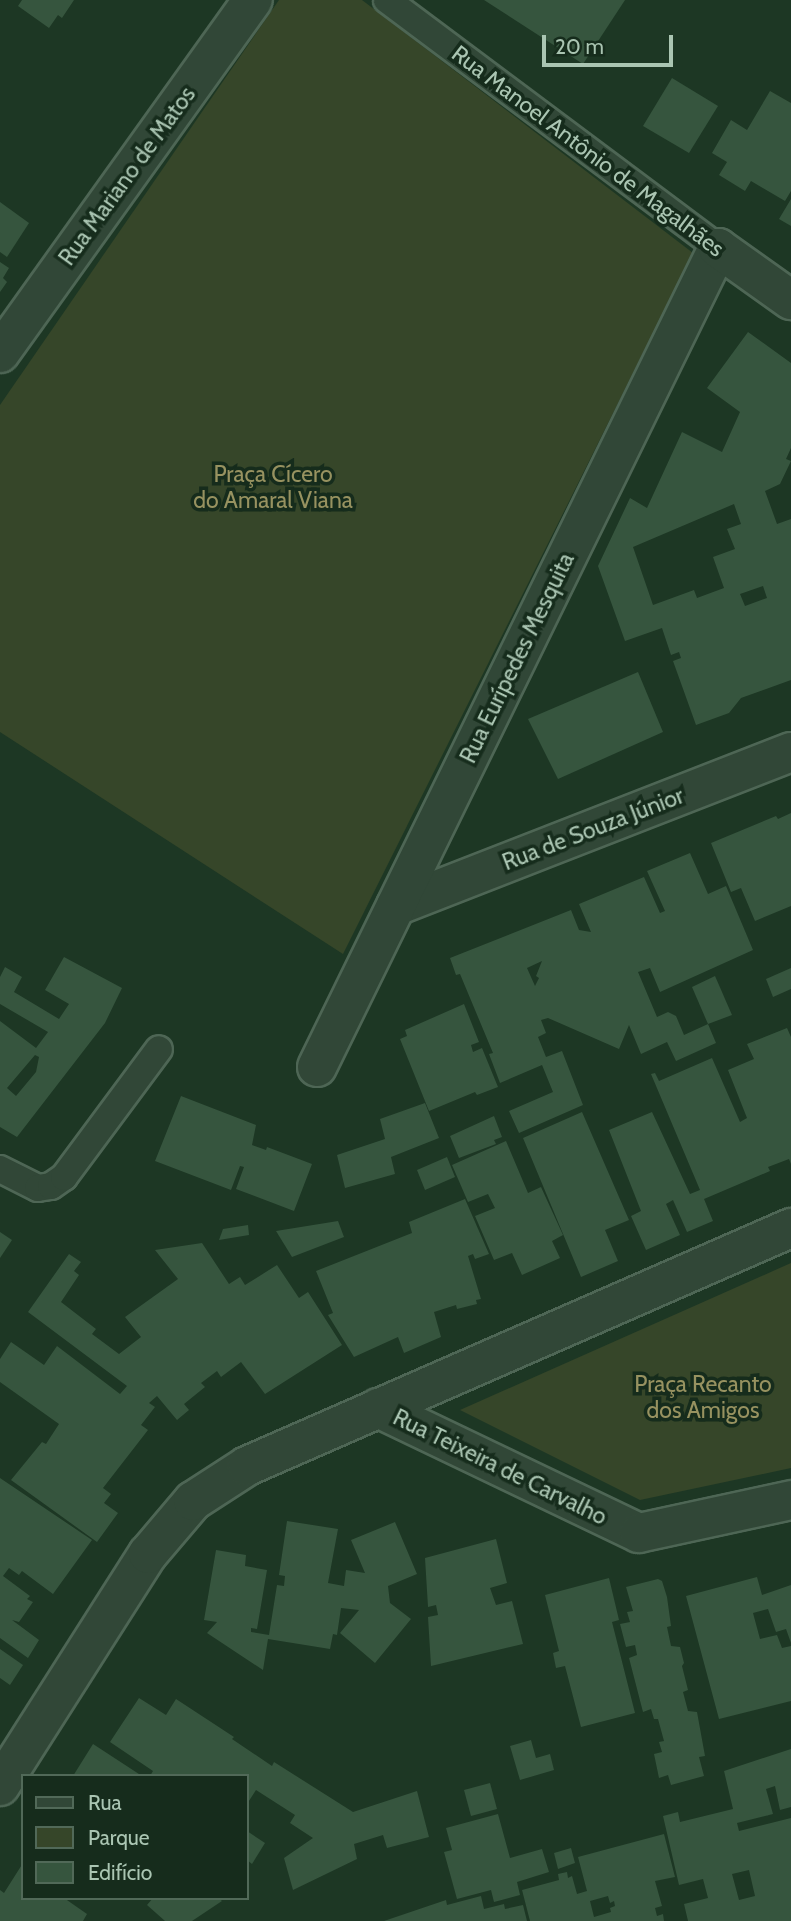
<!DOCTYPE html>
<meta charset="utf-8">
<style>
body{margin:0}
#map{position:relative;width:791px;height:1921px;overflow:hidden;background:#1d3724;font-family:Cabin,sans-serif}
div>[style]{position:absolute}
.green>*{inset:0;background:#364629}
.building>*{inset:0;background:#36553e}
.roads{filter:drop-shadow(2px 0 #4e6655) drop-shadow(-2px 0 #4e6655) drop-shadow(0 2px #4e6655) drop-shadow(0 -2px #4e6655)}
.service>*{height:26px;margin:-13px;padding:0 13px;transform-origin:13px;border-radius:13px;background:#314737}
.minor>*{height:38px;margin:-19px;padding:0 19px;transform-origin:19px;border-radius:19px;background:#314737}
.tertiary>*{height:38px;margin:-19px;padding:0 19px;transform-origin:19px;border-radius:19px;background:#314737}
span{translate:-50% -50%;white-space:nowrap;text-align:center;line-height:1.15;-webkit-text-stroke:7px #162c1c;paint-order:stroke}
.street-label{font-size:23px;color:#aac5b2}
.park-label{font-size:23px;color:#979260}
.legend{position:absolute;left:21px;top:1774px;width:228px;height:126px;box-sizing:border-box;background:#162c1c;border:2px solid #516958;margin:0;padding:9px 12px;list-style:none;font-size:21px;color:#aac5b2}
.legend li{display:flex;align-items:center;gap:14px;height:35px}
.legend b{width:35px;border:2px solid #516958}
.scale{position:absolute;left:542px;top:35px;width:131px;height:32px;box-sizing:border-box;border:4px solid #aac5b2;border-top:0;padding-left:9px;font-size:21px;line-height:24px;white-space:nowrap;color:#aac5b2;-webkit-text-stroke:5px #162c1c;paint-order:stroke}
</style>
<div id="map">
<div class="green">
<i style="clip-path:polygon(279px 0,362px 0,693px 253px,343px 954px,0 732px,0 405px)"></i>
<i style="clip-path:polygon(791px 1263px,791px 1468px,640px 1500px,460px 1410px)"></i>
</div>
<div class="building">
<i style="clip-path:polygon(22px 0,74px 0,62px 18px,58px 15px,49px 28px,18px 6px)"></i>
<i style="clip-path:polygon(484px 0,625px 0,583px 64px)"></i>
<i style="clip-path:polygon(672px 78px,718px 106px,689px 153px,643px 126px)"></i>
<i style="clip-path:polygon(770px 91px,791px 103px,791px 191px,785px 201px,751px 181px,745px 191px,719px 175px,727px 162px,712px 153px,731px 120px,747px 130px)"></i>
<i style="clip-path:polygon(791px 199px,791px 226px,779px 219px)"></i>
<i style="clip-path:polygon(0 202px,29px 223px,7px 257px,0 252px)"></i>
<i style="clip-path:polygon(0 262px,9px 268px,3px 278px,7px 282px,0 292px)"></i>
<i style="clip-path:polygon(evenodd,748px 332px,791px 363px,791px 448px,786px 459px,791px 461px,780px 484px,765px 491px,777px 524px,791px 519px,791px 680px,741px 698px,729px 713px,696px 725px,673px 661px,681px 658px,679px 652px,671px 655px,662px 628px,625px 641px,598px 566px,630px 498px,647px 508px,682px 432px,722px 452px,740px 412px,707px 388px,748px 332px,734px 504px,741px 524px,727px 529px,735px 549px,713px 557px,724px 588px,697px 598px,694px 590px,653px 605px,633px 547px,734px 504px,748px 332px,763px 586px,767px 598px,745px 606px,740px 594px,763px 586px)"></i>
<i style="clip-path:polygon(638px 672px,663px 732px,558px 779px,528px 719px)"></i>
<i style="clip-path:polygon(791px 813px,791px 906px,755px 921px,741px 888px,731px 892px,711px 843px,776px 816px,778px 819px)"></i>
<i style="clip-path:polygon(evenodd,690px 853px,708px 894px,726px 886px,753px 950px,660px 992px,650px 968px,638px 972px,657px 1017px,668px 1012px,676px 1016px,684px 1035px,708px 1024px,716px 1043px,676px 1061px,667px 1042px,641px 1054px,629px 1025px,619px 1049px,548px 1018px,541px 1020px,546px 1033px,538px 1037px,546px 1057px,562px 1051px,583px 1105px,519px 1133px,509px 1111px,553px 1092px,542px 1065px,500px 1083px,489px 1054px,493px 1053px,460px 974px,456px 975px,450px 958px,571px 910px,579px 930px,591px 932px,579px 904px,644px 877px,660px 913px,665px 911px,647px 871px,690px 853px,542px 961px,536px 976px,539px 978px,535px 986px,527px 968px,542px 961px)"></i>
<i style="clip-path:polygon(evenodd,64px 957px,122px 988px,105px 1023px,17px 1137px,0 1127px,0 1021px,36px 1048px,48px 1032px,0 1004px,0 977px,5px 967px,22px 977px,14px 992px,59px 1019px,69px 1004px,45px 990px,64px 957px,35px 1055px,39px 1057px,36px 1072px,16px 1096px,7px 1088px,35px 1055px)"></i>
<i style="clip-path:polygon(791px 968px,791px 989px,773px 997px,766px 979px)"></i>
<i style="clip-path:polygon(715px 976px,732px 1015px,708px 1024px,692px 987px)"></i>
<i style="clip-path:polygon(464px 1004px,479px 1042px,471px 1045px,473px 1052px,482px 1048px,498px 1087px,477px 1095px,475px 1092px,429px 1111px,400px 1039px,407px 1036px,405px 1030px)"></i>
<i style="clip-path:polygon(787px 1028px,791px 1037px,791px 1164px,789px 1159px,768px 1167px,770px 1171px,704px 1199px,713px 1221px,687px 1232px,673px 1200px,666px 1204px,680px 1235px,646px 1250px,631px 1216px,641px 1211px,609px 1130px,652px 1112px,690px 1194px,700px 1190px,651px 1074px,655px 1073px,659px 1081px,712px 1058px,740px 1122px,747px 1118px,728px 1070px,754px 1059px,747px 1044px)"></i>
<i style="clip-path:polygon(181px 1096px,256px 1125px,252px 1145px,266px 1150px,267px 1147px,312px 1164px,294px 1211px,236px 1189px,244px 1167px,240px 1166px,231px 1190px,155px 1161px)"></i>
<i style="clip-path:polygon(425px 1103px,439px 1138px,391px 1157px,395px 1174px,345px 1188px,337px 1155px,385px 1139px,380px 1119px)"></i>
<i style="clip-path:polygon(582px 1112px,629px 1220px,605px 1230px,618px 1261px,581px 1277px,523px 1138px)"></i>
<i style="clip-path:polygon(494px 1116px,502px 1137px,494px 1140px,496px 1144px,459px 1158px,450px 1136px)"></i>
<i style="clip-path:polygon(506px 1141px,528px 1193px,541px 1187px,563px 1235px,552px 1241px,560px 1258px,522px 1275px,512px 1253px,494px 1260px,475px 1216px,495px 1208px,488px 1194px,468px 1202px,452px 1165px)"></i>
<i style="clip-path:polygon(447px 1157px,455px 1177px,425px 1190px,417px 1170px)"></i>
<i style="clip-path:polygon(465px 1199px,489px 1254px,475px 1259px,473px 1254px,468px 1256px,481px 1299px,476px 1300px,477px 1304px,457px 1309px,456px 1305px,434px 1312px,441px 1337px,404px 1353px,398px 1337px,354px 1357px,328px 1315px,333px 1313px,316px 1271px,412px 1233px,409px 1222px)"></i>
<i style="clip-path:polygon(338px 1221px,344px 1237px,292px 1257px,276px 1231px)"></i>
<i style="clip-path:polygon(248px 1225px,249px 1235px,219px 1240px,223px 1229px)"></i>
<i style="clip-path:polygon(0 1232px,12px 1240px,0 1258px)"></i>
<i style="clip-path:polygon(202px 1243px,229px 1284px,240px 1277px,245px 1285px,277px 1265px,299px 1298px,308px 1292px,342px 1345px,265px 1394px,241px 1362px,221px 1377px,217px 1371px,201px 1383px,205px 1387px,184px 1404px,189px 1410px,177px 1420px,157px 1396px,149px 1403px,155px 1407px,141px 1425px,148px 1430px,103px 1488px,111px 1494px,104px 1503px,118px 1513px,97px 1542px,11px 1480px,42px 1442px,46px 1444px,59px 1424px,0 1382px,0 1359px,11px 1342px,44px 1365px,57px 1346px,120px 1394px,127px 1386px,28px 1312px,69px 1254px,81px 1262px,74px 1271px,79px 1275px,61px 1302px,96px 1329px,92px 1334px,119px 1354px,141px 1337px,125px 1317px,178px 1279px,155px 1250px)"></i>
<i style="clip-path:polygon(0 1478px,92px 1540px,53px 1594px,22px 1571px,19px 1575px,9px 1568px,3px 1576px,30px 1596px,27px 1599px,33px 1602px,19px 1622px,12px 1620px,39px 1640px,28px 1658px,0 1638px)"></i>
<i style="clip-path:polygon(287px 1521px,338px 1529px,328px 1583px,344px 1586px,346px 1570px,365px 1573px,351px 1540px,395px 1522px,417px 1574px,388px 1586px,390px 1603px,411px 1619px,375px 1663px,340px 1633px,359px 1610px,341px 1608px,337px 1635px,333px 1634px,330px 1649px,268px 1639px,263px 1670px,207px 1633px,217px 1622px,204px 1620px,216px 1550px,246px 1555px,245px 1566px,267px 1570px,257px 1629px,251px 1628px,251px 1632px,269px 1635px,277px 1585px,284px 1586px,285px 1576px,279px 1575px)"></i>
<i style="clip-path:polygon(496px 1539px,507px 1583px,490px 1588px,496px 1605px,512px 1601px,523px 1644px,431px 1666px,428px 1617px,438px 1615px,436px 1605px,428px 1607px,425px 1558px)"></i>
<i style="clip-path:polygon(757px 1577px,762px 1595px,791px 1585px,791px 1643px,786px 1629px,776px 1632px,768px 1609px,753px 1613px,760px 1639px,777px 1635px,782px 1648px,791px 1646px,791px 1701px,719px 1719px,686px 1596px)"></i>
<i style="clip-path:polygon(609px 1578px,619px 1620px,612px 1622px,635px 1713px,581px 1727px,565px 1666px,556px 1668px,553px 1653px,559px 1651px,545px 1595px)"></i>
<i style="clip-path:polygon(658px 1579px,662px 1581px,667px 1597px,671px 1626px,667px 1627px,671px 1646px,680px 1647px,684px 1663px,682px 1666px,688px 1690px,683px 1692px,688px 1711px,697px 1712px,705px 1756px,699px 1757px,704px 1776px,671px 1785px,668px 1775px,659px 1778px,654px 1754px,662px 1752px,659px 1742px,664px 1741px,658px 1719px,654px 1719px,651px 1709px,643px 1712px,629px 1658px,637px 1655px,635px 1645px,626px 1647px,620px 1624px,630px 1622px,627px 1612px,633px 1611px,626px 1587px)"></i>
<i style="clip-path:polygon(0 1649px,23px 1665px,10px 1685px,0 1678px)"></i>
<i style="clip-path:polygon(139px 1698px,166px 1715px,176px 1699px,234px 1737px,232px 1739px,272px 1766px,274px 1762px,353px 1812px,417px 1791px,429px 1837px,387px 1848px,383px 1835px,354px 1844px,357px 1859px,293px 1890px,284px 1858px,313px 1838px,290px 1823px,295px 1815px,256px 1790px,247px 1804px,247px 1776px,150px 1776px,153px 1771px,110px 1742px)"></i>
<i style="clip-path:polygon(531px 1740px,536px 1758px,550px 1754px,554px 1770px,520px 1780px,510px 1746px)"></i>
<i style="clip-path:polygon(93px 1744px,142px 1776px,73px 1776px)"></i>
<i style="clip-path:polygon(evenodd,791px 1749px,791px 1807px,780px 1810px,775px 1786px,766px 1789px,773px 1814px,737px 1823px,739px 1831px,791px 1818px,791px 1921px,688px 1921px,684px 1904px,708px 1898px,703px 1879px,679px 1885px,663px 1816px,678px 1812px,680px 1822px,733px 1809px,724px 1771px,791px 1749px,749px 1870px,755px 1896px,739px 1900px,732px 1874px,749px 1870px)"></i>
<i style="clip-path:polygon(490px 1783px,497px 1809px,471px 1816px,464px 1790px)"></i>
<i style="clip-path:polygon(498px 1814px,510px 1858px,542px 1849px,549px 1872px,517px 1882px,520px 1895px,494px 1902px,491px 1890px,457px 1899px,444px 1852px,452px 1850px,446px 1828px)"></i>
<i style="clip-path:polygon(247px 1831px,265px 1843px,252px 1864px,247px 1860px)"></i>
<i style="clip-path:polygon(evenodd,664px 1834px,675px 1877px,655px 1881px,662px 1906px,655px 1908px,657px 1916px,663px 1914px,664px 1921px,530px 1921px,522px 1890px,559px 1880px,558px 1874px,567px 1872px,568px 1878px,572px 1876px,577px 1894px,587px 1891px,578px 1857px,664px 1834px,608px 1896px,610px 1903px,614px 1901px,615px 1906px,610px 1908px,611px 1912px,594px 1917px,590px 1901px,608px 1896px)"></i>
<i style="clip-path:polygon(571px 1848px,575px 1863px,558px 1869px,554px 1853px)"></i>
<i style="clip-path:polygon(23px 1863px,23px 1898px,64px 1898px,87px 1914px,83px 1921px,0 1921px,0 1890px,4px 1893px)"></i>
<i style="clip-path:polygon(481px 1896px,484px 1909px,504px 1904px,505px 1909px,523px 1905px,527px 1921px,384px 1921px,446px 1900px,447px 1905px)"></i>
<i style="clip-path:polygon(153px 1898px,218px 1898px,222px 1901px,192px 1921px,165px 1921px,147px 1905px)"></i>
</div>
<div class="roads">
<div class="service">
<i style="left:387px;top:0;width:414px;rotate:36.8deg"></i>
<i style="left:0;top:1169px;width:42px;rotate:26.6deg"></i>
<i style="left:38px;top:1188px;width:13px;rotate:-9deg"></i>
<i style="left:51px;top:1186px;width:16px;rotate:-35deg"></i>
<i style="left:64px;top:1177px;width:159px;rotate:-53.4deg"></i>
</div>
<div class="minor">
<i style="left:396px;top:906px;width:424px;rotate:-21.3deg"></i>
<i style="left:317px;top:1067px;width:912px;rotate:-63.91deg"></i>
<i style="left:718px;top:248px;width:90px;rotate:35.5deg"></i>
<i style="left:378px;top:1408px;width:289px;rotate:25.6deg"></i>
<i style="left:639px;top:1533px;width:156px;rotate:-12.2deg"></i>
<i style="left:0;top:1786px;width:275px;rotate:-57.5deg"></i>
<i style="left:148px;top:1554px;width:70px;rotate:-49.7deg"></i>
<i style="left:193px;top:1501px;width:64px;rotate:-32.9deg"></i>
<i style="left:247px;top:1466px;width:594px;rotate:-23.63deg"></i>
</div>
<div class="tertiary">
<i style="left:0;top:353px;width:434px;rotate:-54.4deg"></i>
</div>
</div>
<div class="street-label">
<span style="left:588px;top:151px;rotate:37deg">Rua Manoel Antônio de Magalhães</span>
<span style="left:127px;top:176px;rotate:-54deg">Rua Mariano de Matos</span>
<span style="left:517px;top:658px;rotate:-64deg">Rua Eurípedes Mesquita</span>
<span style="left:593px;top:829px;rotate:-21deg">Rua de Souza Júnior</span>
<span style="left:500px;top:1467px;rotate:26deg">Rua Teixeira de Carvalho</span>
</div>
<div class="park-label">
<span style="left:273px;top:487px">Praça Cícero<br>do Amaral Viana</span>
<span style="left:703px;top:1397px">Praça Recanto<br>dos Amigos</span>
</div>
<ul class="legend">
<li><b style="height:9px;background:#314737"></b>Rua</li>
<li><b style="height:19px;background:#364629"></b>Parque</li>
<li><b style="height:19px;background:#36553e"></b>Edifício</li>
</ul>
<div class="scale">20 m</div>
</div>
